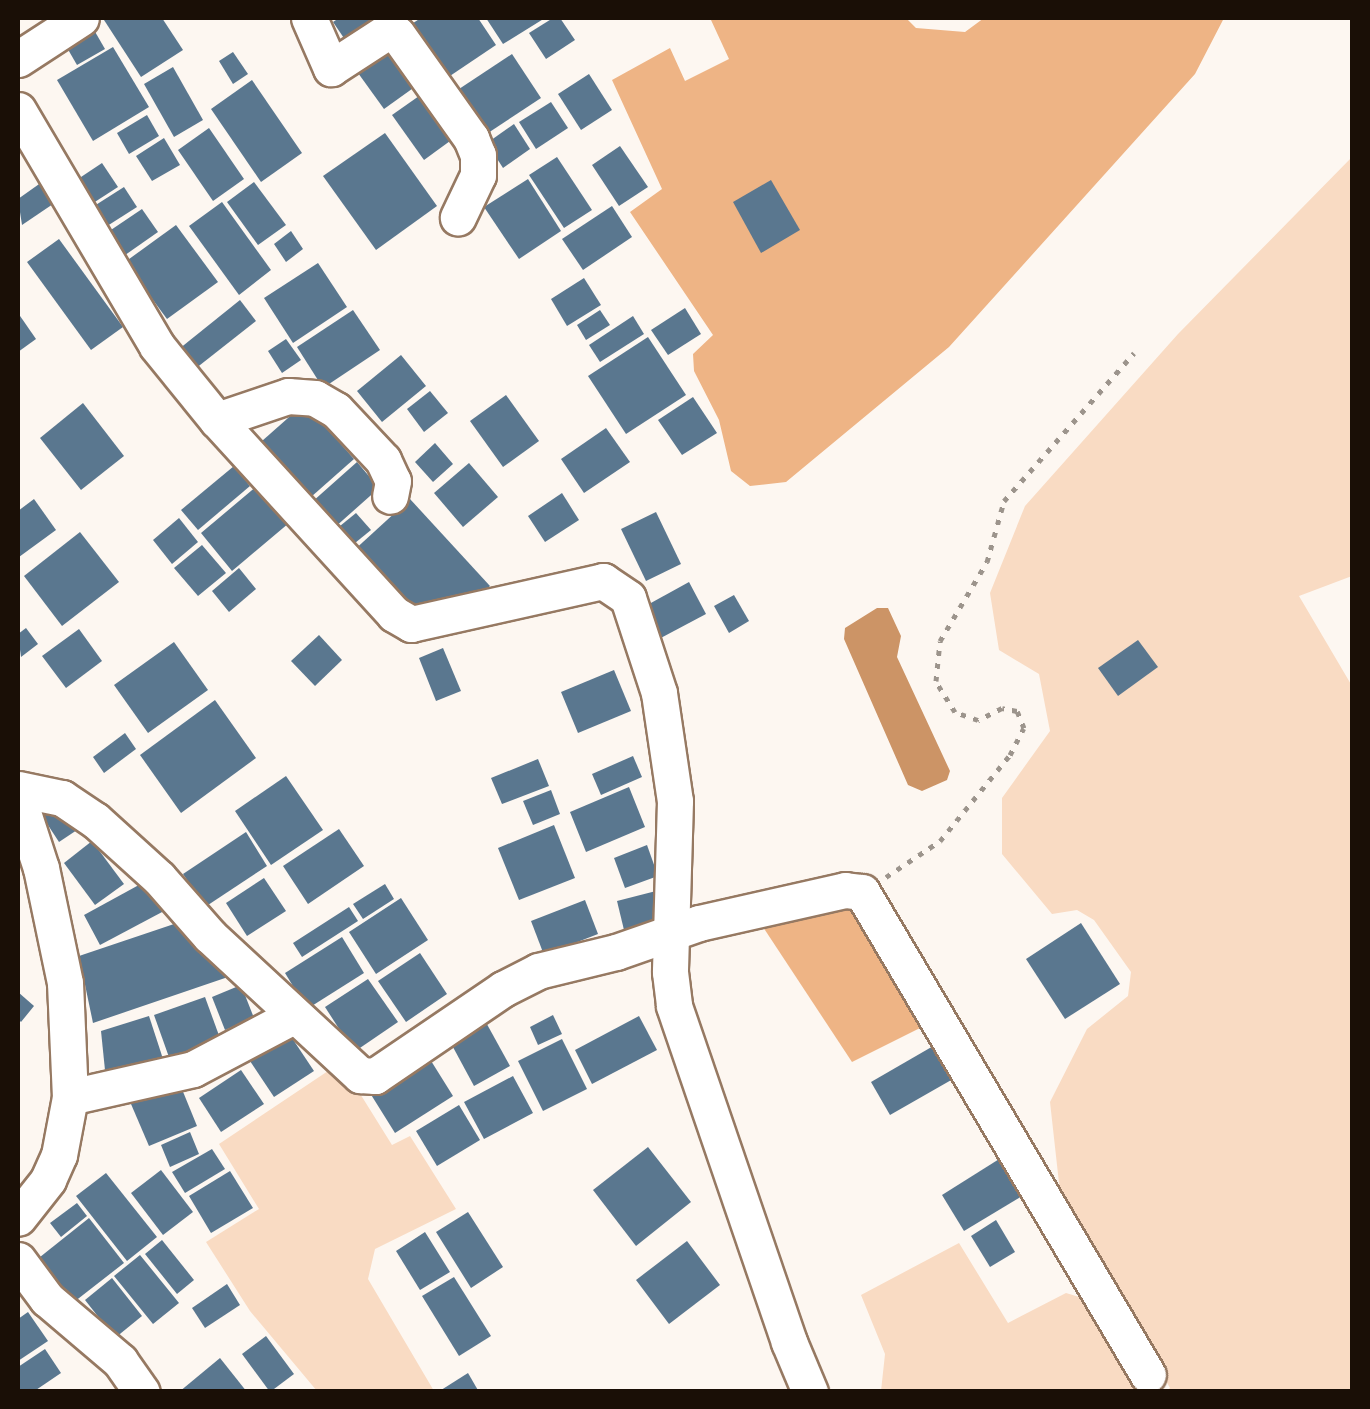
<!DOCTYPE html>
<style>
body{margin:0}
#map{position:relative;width:1370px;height:1409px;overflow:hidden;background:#fdf7f1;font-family:Barlow,sans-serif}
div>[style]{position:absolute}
.green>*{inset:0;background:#f9dbc3}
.forest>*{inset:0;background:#eeb485}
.water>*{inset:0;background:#cc9466}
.building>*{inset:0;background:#5a778f}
.path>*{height:5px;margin-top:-2.5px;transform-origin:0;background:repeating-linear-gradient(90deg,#9c948c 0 5px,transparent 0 13px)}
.roads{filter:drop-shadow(2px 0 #967962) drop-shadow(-2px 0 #967962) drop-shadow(0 2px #967962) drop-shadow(0 -2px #967962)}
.minor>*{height:35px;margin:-17.5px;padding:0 17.5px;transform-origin:17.5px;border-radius:17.5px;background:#fff}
span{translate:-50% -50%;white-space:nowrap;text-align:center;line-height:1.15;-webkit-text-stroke:10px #fff;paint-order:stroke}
.frame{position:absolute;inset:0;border:20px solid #1a0f06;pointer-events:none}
</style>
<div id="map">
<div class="green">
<i style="clip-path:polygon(1352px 157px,1352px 576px,1299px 596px,1352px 686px,1352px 1391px,1166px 1391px,1170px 1388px,1060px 1192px,1050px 1102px,1087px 1029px,1128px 996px,1131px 972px,1094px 920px,1077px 910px,1052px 914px,1002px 854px,1002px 798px,1050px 731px,1039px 674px,999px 650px,990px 593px,1025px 506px,1178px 334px)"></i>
<i style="clip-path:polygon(331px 1069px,359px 1092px,392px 1145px,410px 1136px,456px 1209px,375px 1249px,368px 1279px,434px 1391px,317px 1391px,250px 1311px,206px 1242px,259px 1209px,219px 1144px)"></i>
<i style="clip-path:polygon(959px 1243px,1008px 1323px,1066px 1293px,1089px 1300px,1145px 1391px,881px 1391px,885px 1354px,861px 1295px)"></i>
</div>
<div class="forest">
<i style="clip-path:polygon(716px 18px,906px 18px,916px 28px,965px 32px,984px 18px,1224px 18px,1195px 74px,949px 347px,786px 482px,750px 486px,731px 471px,719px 420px,694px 371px,693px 354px,713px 335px,630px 212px,662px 189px,612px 80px,670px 48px,685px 81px,729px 59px,711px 20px)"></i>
<i style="clip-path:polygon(841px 903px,860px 912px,924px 1026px,852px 1062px,763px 927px)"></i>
</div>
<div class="water">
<i style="clip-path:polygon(877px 608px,888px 608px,901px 636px,897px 657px,950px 771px,947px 780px,922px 791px,908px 785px,844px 639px,845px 628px)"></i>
</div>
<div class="building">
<i style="clip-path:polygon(108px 18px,162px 18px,183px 50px,141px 77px,104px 20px)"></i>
<i style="clip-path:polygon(339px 18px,380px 18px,350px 47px,333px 22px)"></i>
<i style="clip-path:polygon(421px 18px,478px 18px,496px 45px,438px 84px,402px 30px)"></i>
<i style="clip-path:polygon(486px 18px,545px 18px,503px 44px)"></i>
<i style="clip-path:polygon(553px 18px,560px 18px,575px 40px,546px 59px,529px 33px)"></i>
<i style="clip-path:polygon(94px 30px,105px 49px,77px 65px,66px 46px)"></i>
<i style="clip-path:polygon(393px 38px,423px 81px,384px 109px,353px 66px)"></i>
<i style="clip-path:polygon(113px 47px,149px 107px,93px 141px,57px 80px)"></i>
<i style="clip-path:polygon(233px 52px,248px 74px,233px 84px,219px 61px)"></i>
<i style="clip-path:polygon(512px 54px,541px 98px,485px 135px,456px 91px)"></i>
<i style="clip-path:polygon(173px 67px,203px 120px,174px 137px,144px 84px)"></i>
<i style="clip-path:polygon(589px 74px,612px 110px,581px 130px,558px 94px)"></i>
<i style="clip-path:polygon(252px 80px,302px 153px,261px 182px,211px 109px)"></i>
<i style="clip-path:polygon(429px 89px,461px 133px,424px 160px,392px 115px)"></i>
<i style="clip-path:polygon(551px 102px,568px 128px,536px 149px,519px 122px)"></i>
<i style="clip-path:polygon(147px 115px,159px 136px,129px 154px,117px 133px)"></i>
<i style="clip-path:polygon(514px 124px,530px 149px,503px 168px,487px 143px)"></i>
<i style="clip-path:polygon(209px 128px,244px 179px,213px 201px,178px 150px)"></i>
<i style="clip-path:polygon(385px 133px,437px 206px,376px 250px,323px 176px)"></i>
<i style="clip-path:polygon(164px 138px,180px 165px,152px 181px,136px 156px)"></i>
<i style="clip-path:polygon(620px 146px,648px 187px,619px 206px,592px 165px)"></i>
<i style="clip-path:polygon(557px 157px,592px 210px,564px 228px,529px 175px)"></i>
<i style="clip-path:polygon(102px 163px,118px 187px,87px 207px,72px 183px)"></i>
<i style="clip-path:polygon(528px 179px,561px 231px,519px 259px,484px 207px)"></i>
<i style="clip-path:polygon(771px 180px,800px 230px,761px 253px,733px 202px)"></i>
<i style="clip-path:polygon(42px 182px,56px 202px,22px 225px,18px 199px)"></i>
<i style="clip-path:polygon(254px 182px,286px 225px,258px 245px,227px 202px)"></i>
<i style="clip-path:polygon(124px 187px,137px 207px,104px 228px,91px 208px)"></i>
<i style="clip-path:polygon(222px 202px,271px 270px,239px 295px,189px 226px)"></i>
<i style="clip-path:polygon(612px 206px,632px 237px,583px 270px,562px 239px)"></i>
<i style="clip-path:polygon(142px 209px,158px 232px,118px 260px,102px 236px)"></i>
<i style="clip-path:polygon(176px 225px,218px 282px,167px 319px,125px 262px)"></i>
<i style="clip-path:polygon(291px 231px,303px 249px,286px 262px,274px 244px)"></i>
<i style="clip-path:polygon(59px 239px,123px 327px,91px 350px,27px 262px)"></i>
<i style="clip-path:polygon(318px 263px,347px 307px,293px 343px,264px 298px)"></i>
<i style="clip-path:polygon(584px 278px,601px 305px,567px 326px,551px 299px)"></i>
<i style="clip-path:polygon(240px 300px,256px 321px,195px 369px,179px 349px)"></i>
<i style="clip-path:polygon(685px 308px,701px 334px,668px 355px,651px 330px)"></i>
<i style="clip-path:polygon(353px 310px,380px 350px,323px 388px,297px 347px)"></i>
<i style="clip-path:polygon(600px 310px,610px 325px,586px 340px,577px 325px)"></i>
<i style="clip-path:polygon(18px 313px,36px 339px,18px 352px)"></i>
<i style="clip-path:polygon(633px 316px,644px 334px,600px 362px,589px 345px)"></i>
<i style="clip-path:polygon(648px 337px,686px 395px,626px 434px,588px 376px)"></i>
<i style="clip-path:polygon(286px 339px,301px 360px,282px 373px,268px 351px)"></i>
<i style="clip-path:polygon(401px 355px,426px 386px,382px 422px,357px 391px)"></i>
<i style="clip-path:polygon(430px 391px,448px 413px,424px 432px,407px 409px)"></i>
<i style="clip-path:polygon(506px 395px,539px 441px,503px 467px,470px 421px)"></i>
<i style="clip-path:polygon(693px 397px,717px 433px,682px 455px,658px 420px)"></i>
<i style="clip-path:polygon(83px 403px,124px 456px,81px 490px,40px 438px)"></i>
<i style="clip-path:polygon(305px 403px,354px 459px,311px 497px,262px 441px)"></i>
<i style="clip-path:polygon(606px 428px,630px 462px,584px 493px,561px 459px)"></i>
<i style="clip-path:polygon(435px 443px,453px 464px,433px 482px,415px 462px)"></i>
<i style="clip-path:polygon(357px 462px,379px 488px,334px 528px,312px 502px)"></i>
<i style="clip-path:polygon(469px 463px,498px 497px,463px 527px,434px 493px)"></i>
<i style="clip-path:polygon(234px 466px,250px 486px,198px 530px,181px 510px)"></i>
<i style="clip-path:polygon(257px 486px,289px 523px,232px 571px,201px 533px)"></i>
<i style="clip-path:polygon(562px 493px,579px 520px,545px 542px,528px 516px)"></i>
<i style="clip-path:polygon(34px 499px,56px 530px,19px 557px,18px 511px)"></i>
<i style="clip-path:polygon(410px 499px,490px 586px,478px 597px,407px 614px,351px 553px)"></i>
<i style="clip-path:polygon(656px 512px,681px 564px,646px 581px,621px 529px)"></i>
<i style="clip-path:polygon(356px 513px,371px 530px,355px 543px,340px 526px)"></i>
<i style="clip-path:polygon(179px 518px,198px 542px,172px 564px,153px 540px)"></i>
<i style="clip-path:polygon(80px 532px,119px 582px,62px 626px,24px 576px)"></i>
<i style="clip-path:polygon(202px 545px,226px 573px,198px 596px,174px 568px)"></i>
<i style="clip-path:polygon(239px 568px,256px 589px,229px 612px,212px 591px)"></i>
<i style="clip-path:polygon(689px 582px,706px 614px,657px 640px,640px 609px)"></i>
<i style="clip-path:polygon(734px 595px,749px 621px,729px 633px,714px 606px)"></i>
<i style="clip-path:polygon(26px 628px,38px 644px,21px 657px,18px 634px)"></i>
<i style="clip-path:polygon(79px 629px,102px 661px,66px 688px,42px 656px)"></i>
<i style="clip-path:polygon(319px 635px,342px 660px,315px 686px,291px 661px)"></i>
<i style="clip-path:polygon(1138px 640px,1158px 667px,1118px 696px,1098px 668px)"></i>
<i style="clip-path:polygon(174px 642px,208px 690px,148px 733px,114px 685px)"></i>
<i style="clip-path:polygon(443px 648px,461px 691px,436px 701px,419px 658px)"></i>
<i style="clip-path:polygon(614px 670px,631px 711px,578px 733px,561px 692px)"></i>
<i style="clip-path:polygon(215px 700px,256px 758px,181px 813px,140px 755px)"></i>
<i style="clip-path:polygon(125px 733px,136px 749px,104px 773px,93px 757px)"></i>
<i style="clip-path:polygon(633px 756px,642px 777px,601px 795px,592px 774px)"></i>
<i style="clip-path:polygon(538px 759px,549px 786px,502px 804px,491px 778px)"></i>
<i style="clip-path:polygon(286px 776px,323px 830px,271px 865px,235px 811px)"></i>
<i style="clip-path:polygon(629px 787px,645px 827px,586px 852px,570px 812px)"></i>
<i style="clip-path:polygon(551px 790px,560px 814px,533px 825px,523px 801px)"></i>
<i style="clip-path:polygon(59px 804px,77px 830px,59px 842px,42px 816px)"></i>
<i style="clip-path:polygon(554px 825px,575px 878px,519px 900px,498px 848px)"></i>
<i style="clip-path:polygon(339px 829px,364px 866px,308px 904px,283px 866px)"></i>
<i style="clip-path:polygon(246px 832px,267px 866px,205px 907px,183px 874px)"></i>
<i style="clip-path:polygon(92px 841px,124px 884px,95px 905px,64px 863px)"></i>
<i style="clip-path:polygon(647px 845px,658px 876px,625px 888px,614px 858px)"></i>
<i style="clip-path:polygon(264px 878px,286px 911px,247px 936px,226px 903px)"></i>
<i style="clip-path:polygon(148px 880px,164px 911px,100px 945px,84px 915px)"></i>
<i style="clip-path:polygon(385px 884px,394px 899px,363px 919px,353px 904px)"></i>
<i style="clip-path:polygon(656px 891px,663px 920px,624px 930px,617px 901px)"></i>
<i style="clip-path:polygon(401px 898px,428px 940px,376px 974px,349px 932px)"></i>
<i style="clip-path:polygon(585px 900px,598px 934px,544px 955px,531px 921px)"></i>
<i style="clip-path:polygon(349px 907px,358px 921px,302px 957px,293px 943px)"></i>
<i style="clip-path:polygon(180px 922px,228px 977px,93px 1023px,79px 956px)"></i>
<i style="clip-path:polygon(1081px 923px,1120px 984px,1065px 1019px,1026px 959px)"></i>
<i style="clip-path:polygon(342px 937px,364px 973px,307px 1009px,285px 973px)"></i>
<i style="clip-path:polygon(420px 953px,447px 994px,406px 1022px,378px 981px)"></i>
<i style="clip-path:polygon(368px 979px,398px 1022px,354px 1052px,325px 1007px)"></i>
<i style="clip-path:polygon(241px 985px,254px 1018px,225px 1030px,212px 997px)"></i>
<i style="clip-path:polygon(18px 992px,34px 1006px,21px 1022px,18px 1019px)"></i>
<i style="clip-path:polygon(205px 997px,221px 1041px,170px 1060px,154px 1015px)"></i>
<i style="clip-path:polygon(553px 1015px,562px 1034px,538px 1045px,530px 1027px)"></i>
<i style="clip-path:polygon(149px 1016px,164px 1062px,106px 1080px,101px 1031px)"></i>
<i style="clip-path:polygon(639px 1016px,657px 1050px,592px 1084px,575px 1050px)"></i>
<i style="clip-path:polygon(483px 1017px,510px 1066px,474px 1086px,447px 1036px)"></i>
<i style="clip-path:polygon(286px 1029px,314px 1071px,274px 1097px,246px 1055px)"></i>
<i style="clip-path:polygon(562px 1039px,587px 1089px,543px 1111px,518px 1061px)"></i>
<i style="clip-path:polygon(935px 1045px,953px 1079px,890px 1115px,871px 1082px)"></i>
<i style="clip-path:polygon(428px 1056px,453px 1096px,395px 1133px,370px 1093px)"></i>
<i style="clip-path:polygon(241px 1070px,264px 1104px,221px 1132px,199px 1098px)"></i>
<i style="clip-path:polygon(513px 1076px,533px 1113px,484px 1139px,464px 1102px)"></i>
<i style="clip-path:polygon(177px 1077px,197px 1126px,149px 1146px,128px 1097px)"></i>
<i style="clip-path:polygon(459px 1105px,480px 1140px,437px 1166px,416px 1131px)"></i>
<i style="clip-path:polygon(190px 1132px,199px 1154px,170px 1167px,161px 1145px)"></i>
<i style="clip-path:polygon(648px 1147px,691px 1202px,636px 1246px,593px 1190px)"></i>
<i style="clip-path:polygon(212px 1149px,225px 1169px,185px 1193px,172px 1172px)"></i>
<i style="clip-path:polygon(1004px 1156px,1027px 1193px,964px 1231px,942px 1195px)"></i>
<i style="clip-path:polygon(161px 1170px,193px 1212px,163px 1235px,131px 1193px)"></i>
<i style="clip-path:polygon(230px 1171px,253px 1208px,211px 1233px,189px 1196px)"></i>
<i style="clip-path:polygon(106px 1173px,157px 1237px,127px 1261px,76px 1196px)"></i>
<i style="clip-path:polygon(77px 1203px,87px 1216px,61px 1237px,50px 1223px)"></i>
<i style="clip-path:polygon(468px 1212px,503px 1267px,471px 1288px,436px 1232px)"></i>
<i style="clip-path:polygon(89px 1218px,124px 1263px,65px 1309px,30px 1265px)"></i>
<i style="clip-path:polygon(996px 1220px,1015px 1252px,990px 1267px,971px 1236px)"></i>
<i style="clip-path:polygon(425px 1232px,450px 1272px,420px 1290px,396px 1251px)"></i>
<i style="clip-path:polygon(162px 1240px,194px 1280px,177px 1294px,145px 1254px)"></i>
<i style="clip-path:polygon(687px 1241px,720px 1285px,669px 1324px,636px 1280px)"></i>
<i style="clip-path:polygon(140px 1255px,179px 1303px,153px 1324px,114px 1276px)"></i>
<i style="clip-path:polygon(454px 1277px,491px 1336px,459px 1356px,422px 1296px)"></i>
<i style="clip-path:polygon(112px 1278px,142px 1316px,115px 1338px,85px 1300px)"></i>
<i style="clip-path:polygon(227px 1284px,240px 1305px,205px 1328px,192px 1308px)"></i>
<i style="clip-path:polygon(28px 1312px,48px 1341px,18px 1361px,18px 1319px)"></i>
<i style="clip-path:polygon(266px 1336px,294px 1374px,270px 1392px,242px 1354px)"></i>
<i style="clip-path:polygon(45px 1349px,61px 1373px,33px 1392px,18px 1392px,18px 1367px)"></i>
<i style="clip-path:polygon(220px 1358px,247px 1392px,179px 1392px)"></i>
<i style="clip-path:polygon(468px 1373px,479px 1392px,438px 1392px)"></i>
</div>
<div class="path">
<i style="left:886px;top:877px;width:65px;rotate:-33.7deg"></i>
<i style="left:940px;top:841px;width:111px;rotate:-50.9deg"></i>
<i style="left:1010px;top:755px;width:30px;rotate:-63deg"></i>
<i style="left:1024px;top:728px;width:18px;rotate:-112deg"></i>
<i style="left:1017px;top:711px;width:15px;rotate:-169deg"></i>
<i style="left:1002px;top:708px;width:27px;rotate:153deg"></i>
<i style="left:978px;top:720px;width:24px;rotate:-161deg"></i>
<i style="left:955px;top:712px;width:36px;rotate:-122deg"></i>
<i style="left:936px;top:681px;width:40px;rotate:-84.3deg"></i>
<i style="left:940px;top:641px;width:92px;rotate:-59.3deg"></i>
<i style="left:987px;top:562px;width:63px;rotate:-74.4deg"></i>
<i style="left:1004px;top:501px;width:197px;rotate:-48.7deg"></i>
</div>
<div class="roads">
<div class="minor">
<i style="left:309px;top:18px;width:55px;rotate:66.3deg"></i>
<i style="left:331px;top:68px;width:68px;rotate:-33deg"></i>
<i style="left:388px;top:31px;width:9px;rotate:18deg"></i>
<i style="left:397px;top:34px;width:128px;rotate:54.6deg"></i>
<i style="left:471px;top:138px;width:18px;rotate:68deg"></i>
<i style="left:478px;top:155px;width:20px;rotate:90deg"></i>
<i style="left:478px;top:175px;width:47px;rotate:115.5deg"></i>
<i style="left:18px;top:59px;width:75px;rotate:-33.1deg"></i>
<i style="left:18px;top:110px;width:274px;rotate:59.5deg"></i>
<i style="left:157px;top:346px;width:95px;rotate:51deg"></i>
<i style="left:217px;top:420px;width:263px;rotate:47.6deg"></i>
<i style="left:394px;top:614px;width:20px;rotate:30deg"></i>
<i style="left:411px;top:624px;width:197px;rotate:-12.6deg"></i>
<i style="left:603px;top:581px;width:30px;rotate:34deg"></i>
<i style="left:628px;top:598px;width:100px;rotate:71.9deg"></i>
<i style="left:659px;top:693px;width:109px;rotate:81.6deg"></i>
<i style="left:675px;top:801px;width:171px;rotate:91.7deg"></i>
<i style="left:670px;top:972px;width:34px;rotate:83deg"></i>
<i style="left:674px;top:1006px;width:355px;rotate:71.1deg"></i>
<i style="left:789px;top:1342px;width:54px;rotate:67.2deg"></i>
<i style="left:217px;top:420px;width:75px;rotate:-18.7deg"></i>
<i style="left:288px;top:396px;width:27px;rotate:4deg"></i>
<i style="left:315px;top:398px;width:24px;rotate:30deg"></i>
<i style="left:336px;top:410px;width:69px;rotate:46.8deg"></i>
<i style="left:383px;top:460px;width:23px;rotate:65deg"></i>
<i style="left:393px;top:481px;width:15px;rotate:101deg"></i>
<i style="left:18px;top:789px;width:45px;rotate:11.6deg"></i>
<i style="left:62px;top:798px;width:40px;rotate:34deg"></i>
<i style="left:95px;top:820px;width:86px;rotate:42.2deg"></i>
<i style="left:159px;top:878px;width:77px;rotate:48.7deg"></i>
<i style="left:210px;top:936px;width:205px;rotate:42.8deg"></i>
<i style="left:360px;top:1075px;width:15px;rotate:4deg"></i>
<i style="left:375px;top:1076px;width:155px;rotate:-34.2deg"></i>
<i style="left:503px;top:989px;width:39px;rotate:-27deg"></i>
<i style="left:538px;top:971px;width:80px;rotate:-13.7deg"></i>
<i style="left:616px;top:952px;width:88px;rotate:-19.3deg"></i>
<i style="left:699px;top:923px;width:150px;rotate:-12.7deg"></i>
<i style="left:845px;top:890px;width:17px;rotate:7deg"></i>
<i style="left:862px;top:892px;width:561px;rotate:59.37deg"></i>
<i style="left:18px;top:797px;width:75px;rotate:72.1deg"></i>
<i style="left:41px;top:868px;width:117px;rotate:78.2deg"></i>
<i style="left:65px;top:983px;width:114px;rotate:87.5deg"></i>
<i style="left:70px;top:1097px;width:59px;rotate:100.7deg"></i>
<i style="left:59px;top:1155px;width:27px;rotate:114deg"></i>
<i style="left:48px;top:1180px;width:48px;rotate:128.3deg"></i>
<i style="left:70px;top:1097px;width:126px;rotate:-12.8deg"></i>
<i style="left:193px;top:1069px;width:115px;rotate:-27.9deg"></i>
<i style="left:18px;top:1260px;width:49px;rotate:53.4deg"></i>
<i style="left:47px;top:1299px;width:96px;rotate:40.3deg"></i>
<i style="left:120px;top:1361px;width:38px;rotate:55deg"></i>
</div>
</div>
<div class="frame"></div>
</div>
